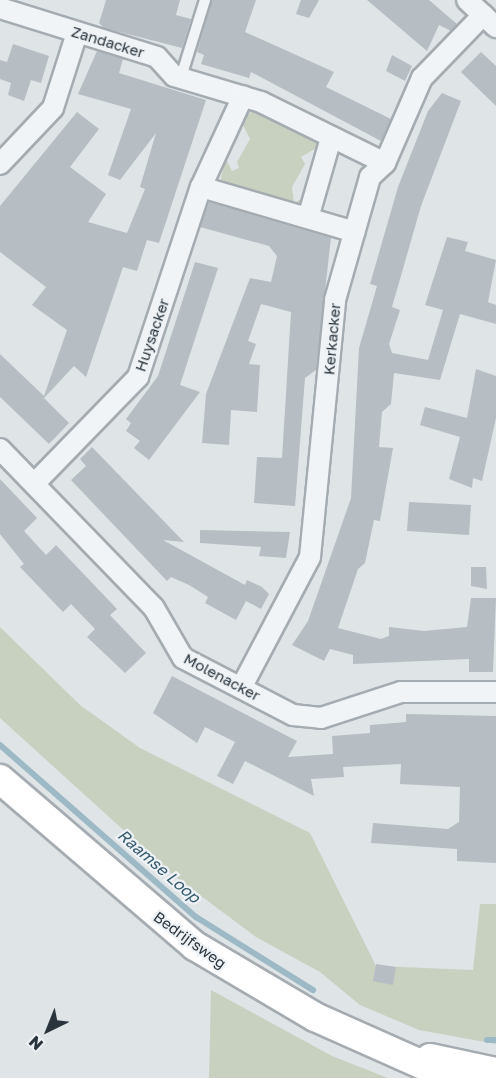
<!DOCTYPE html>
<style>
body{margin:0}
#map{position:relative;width:496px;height:1078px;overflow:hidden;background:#dfe4e7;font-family:"Golos Text",sans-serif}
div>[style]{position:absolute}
.green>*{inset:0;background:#c8d0c0}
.stream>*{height:6px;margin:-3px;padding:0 3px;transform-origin:3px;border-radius:3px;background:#9cb9c5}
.building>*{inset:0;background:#b6bec3}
.roads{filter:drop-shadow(2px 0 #a5acb1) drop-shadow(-2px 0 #a5acb1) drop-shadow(0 2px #a5acb1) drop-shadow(0 -2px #a5acb1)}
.service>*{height:10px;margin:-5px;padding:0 5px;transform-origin:5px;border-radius:5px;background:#f1f4f6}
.minor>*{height:20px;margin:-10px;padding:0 10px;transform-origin:10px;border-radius:10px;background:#f1f4f6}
.secondary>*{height:28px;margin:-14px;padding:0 14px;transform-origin:14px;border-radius:14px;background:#fff}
span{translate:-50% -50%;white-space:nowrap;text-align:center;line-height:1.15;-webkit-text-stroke:4.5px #eef2f5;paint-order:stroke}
.street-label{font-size:15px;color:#29343d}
.water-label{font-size:16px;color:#365b6e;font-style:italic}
.north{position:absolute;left:18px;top:1000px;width:60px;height:60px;-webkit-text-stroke:4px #eef2f5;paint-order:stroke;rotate:223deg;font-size:16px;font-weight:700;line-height:24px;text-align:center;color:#29343d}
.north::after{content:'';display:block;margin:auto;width:21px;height:27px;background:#29343d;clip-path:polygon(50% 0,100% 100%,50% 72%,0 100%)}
</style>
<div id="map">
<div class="green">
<i style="clip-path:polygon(253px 110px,319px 139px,318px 147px,301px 157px,305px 164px,292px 187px,294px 203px,305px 197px,301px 207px,223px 188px,220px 182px,226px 159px,232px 171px,239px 168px,237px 162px,250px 139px,241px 121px)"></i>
<i style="clip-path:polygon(0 627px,80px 705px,140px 748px,310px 833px,376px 966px,473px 970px,480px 904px,496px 904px,496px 1044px,419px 1030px,360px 1005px,320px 972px,256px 937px,173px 875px,0 718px)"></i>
<i style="clip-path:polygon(211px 990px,332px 1056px,388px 1078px,209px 1078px)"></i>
</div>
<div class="stream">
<i style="left:0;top:745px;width:261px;rotate:41.3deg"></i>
<i style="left:196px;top:917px;width:138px;rotate:32deg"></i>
<i style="left:487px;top:1040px;width:9px"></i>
</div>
<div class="building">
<i style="clip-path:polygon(106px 0,180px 0,176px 15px,191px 19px,182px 48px,104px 28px,99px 23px)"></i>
<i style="clip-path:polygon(212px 0,256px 0,245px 32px,334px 72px,326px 87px,391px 119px,381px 141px,251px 72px,249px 78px,201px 64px,204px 55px,197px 52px)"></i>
<i style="clip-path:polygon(301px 0,319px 0,309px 18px,296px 14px)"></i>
<i style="clip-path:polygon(367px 0,429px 0,457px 24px,451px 31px,439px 25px,427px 51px)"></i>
<i style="clip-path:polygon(13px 44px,49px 56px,41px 83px,31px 80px,24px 101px,8px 95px,11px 83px,0 79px,0 60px,7px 62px)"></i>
<i style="clip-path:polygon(97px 51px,123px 59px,119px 73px,206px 100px,159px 243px,147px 240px,137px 271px,123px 267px,86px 377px,74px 366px,44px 398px,69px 423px,49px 444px,0 397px,0 354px,44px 396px,67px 330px,32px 305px,46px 287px,0 252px,0 206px,77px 112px,99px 129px,70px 167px,106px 194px,88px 222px,127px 233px,145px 189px,140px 187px,156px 133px,120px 180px,108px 175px,131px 109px,78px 94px)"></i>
<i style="clip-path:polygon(481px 52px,496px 66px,496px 106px,461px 72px)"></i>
<i style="clip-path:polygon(392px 55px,412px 66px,405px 81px,386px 71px)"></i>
<i style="clip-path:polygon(442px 93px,461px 101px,421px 206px,392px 307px,400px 310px,389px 344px,392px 353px,428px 360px,443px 310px,425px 305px,447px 237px,468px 242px,465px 251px,496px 260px,488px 302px,496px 305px,496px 324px,460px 314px,440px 380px,394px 373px,391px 404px,382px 412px,379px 447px,393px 448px,380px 521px,374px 520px,365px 563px,358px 569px,338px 628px,381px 639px,389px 636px,389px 627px,424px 631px,467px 627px,471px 598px,496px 598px,493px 672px,469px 672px,469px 659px,353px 664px,353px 655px,330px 649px,324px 661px,292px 645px,308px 621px,351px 498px,359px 348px,377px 286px,370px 284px,398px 187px,428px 111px)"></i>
<i style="clip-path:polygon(209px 202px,331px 238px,316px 370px,305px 378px,295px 506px,254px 503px,257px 457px,282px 458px,291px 312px,261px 304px,248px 341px,256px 344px,249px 364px,260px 365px,257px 412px,231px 410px,229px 445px,202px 443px,206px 394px,250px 278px,271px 282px,277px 256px,269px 246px,200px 227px)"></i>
<i style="clip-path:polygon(195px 262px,218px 268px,180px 385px,200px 392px,149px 460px,134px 448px,140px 441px,126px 431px,131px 423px,126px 419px,158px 376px)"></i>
<i style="clip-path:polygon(476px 369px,496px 376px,496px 418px,482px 481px,473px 478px,472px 488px,449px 479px,460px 437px,420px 425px,425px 407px,467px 418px)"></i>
<i style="clip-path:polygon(92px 447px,184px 542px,163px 540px,245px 585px,247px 580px,262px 587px,269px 594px,261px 609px,246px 601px,236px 620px,205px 603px,208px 597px,189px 585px,171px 577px,167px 581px,71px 480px,86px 466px,80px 459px)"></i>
<i style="clip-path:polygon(0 479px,37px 518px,24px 531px,46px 555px,56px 545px,117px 609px,110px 615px,146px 653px,125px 673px,87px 637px,95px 629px,71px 604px,63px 612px,20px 567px,24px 564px,0 534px)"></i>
<i style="clip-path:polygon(409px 502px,471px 505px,469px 535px,407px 531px)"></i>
<i style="clip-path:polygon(200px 530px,290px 532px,286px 558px,259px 556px,261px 547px,200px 543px)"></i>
<i style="clip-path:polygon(471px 567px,486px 567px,487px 589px,471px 586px)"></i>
<i style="clip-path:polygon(172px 676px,297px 741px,288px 757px,333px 754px,332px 736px,370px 733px,370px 725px,406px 722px,406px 714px,496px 716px,496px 863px,457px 861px,457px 849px,371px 843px,373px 823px,448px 829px,459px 822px,460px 787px,400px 784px,401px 764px,343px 767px,344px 777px,311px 779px,314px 796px,245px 761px,233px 784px,217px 776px,235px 742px,205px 727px,197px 743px,153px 713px)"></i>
<i style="clip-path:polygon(376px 964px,396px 967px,393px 985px,373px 981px)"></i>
</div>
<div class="roads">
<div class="service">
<i style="left:181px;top:77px;width:81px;rotate:-72.7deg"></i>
</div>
<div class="minor">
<i style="left:467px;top:0;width:40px;rotate:43deg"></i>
<i style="left:0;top:8px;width:164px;rotate:17.3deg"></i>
<i style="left:157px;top:57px;width:25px;rotate:48deg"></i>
<i style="left:174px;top:76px;width:91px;rotate:16.6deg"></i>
<i style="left:261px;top:102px;width:138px;rotate:26.2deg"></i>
<i style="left:0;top:164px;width:77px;rotate:-46.6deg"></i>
<i style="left:53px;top:108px;width:79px;rotate:-72.3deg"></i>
<i style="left:201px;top:187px;width:160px;rotate:16.3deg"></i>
<i style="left:308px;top:218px;width:83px;rotate:-74deg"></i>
<i style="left:0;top:449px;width:221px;rotate:45.9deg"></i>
<i style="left:154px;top:608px;width:58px;rotate:59.9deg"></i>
<i style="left:183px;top:658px;width:124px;rotate:27.4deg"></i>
<i style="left:293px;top:715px;width:28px;rotate:6deg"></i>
<i style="left:321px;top:718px;width:84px;rotate:-18deg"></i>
<i style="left:401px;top:692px;width:95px"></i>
<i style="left:35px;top:483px;width:148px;rotate:-45.8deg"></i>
<i style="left:138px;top:377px;width:200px;rotate:-71.7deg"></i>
<i style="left:201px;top:187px;width:100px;rotate:-65.2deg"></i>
<i style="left:241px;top:688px;width:148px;rotate:-62.2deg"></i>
<i style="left:310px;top:557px;width:258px;rotate:-84.4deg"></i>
<i style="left:335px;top:300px;width:128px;rotate:-74.1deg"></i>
<i style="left:370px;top:177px;width:21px;rotate:-43deg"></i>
<i style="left:385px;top:163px;width:93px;rotate:-66.5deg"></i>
<i style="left:422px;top:78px;width:88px;rotate:-45.9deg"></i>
</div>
<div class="secondary">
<i style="left:0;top:779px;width:257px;rotate:40.6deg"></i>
<i style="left:195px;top:946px;width:139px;rotate:30.6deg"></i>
<i style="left:315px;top:1017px;width:150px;rotate:24deg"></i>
<i style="left:430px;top:1058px;width:67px;rotate:12deg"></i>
</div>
</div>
<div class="street-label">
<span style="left:108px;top:42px;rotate:17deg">Zandacker</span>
<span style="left:152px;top:335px;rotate:-71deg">Huysacker</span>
<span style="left:332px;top:339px;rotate:-85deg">Kerkacker</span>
<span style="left:222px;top:677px;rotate:28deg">Molenacker</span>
<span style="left:190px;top:940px;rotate:36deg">Bedrijfsweg</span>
</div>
<div class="water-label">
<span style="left:159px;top:866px;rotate:41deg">Raamse Loop</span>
</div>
<div class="north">N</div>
</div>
